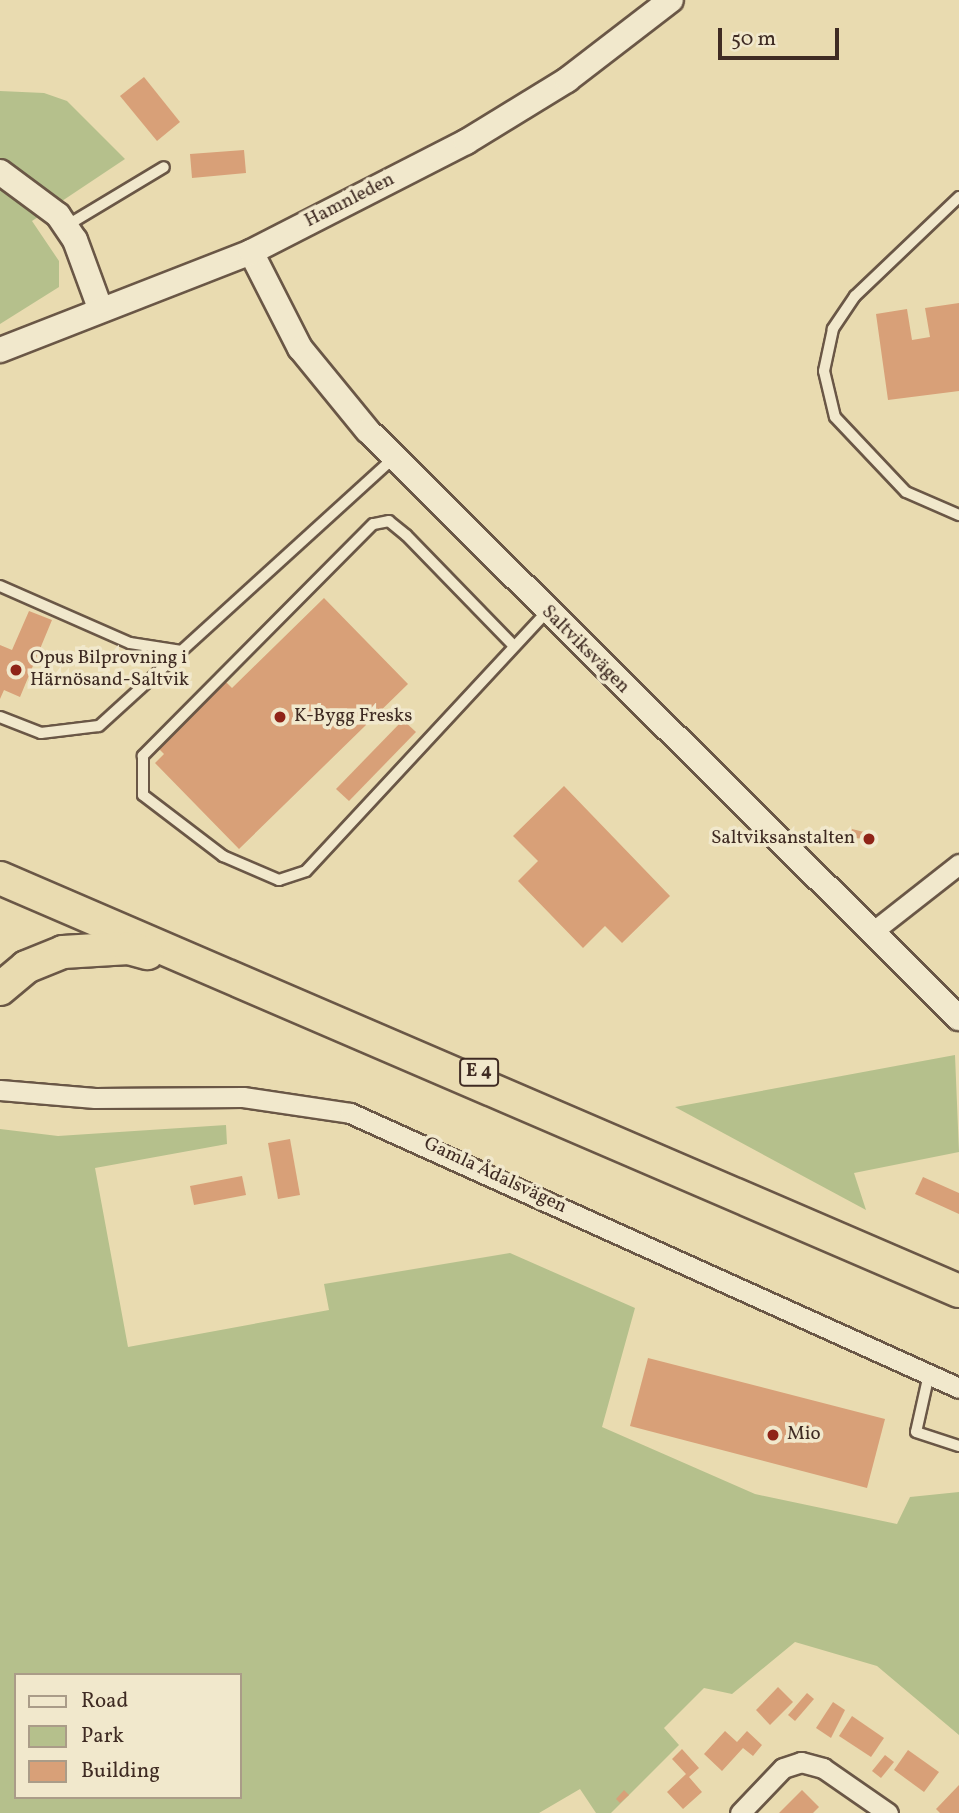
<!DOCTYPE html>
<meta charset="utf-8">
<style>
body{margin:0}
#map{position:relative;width:959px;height:1813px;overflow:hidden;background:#e9dbb0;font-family:Vollkorn,serif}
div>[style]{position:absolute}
.green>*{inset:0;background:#b5c08c}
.building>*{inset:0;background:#d8a078}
.roads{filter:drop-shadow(2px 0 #6a5746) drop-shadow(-2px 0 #6a5746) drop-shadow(0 2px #6a5746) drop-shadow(0 -2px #6a5746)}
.service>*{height:10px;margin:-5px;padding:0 5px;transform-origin:5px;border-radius:5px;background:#f1e8cc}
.minor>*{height:19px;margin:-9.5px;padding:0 9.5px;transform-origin:9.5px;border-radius:9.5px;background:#f1e8cc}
.tertiary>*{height:24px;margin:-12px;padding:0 12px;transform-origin:12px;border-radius:12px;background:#f1e8cc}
.trunk>*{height:32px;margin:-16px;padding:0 16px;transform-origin:16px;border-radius:16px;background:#e9dbb0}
.dots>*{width:19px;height:19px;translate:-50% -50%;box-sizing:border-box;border:4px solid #f1e8cc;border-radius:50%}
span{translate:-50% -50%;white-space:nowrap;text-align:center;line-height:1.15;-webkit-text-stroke:7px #f1e8cc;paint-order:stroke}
.shield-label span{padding:2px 5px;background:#f1e8cc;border:2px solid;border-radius:5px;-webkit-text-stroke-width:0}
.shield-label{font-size:18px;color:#3f2b23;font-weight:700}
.street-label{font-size:19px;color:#3f2b23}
.poi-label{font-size:19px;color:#3f2b23}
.left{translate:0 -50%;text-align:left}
.right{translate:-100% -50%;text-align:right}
.legend{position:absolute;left:14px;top:1673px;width:228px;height:126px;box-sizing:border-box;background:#f1e8cc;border:2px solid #aa9c88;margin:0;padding:9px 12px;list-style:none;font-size:21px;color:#3f2b23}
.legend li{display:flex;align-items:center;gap:14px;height:35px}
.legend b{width:35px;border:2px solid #aa9c88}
.scale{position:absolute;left:718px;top:28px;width:121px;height:32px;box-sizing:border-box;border:4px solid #3f2b23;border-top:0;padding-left:9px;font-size:21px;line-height:24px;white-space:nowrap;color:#3f2b23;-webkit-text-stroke:5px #f1e8cc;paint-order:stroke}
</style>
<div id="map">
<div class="green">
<i style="clip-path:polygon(0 91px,44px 93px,67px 101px,125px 159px,32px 221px,59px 261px,59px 287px,0 324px)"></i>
<i style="clip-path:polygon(955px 1055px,959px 1152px,854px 1173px,866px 1210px,675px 1107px)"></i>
<i style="clip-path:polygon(evenodd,226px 1125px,227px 1144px,95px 1168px,128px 1347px,329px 1310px,324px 1284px,510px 1253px,635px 1308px,602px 1427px,755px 1494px,897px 1524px,910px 1497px,959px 1492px,959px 1735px,877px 1666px,795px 1642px,732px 1694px,704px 1688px,664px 1728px,679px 1745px,611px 1813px,596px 1813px,580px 1789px,539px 1813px,0 1813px,0 1129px,58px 1136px,226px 1125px,16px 1675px,240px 1675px,240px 1797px,16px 1797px,16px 1675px)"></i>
</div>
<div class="building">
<i style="clip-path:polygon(144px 77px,180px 122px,157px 141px,120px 96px)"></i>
<i style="clip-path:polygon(244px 150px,246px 173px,192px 178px,190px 154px)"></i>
<i style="clip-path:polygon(959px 303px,959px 391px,888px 400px,876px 314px,907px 309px,912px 340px,930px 337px,925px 308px)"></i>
<i style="clip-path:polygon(324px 598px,408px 684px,239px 849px,155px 763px,164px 754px,156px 746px,224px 680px,232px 688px)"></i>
<i style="clip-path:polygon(29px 611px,52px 620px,20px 697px,4px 690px,0 699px,0 645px,12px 650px)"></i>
<i style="clip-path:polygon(403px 720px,416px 732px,349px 801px,336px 789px)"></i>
<i style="clip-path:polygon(564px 786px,670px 896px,622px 943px,605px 926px,583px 948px,518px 881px,538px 861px,513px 836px)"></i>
<i style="clip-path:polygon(852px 829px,864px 832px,862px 839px,850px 837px)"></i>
<i style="clip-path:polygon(290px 1139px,300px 1195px,278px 1199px,268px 1143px)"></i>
<i style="clip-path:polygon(242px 1176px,246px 1195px,194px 1205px,190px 1186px)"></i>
<i style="clip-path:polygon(923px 1177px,959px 1193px,959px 1214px,915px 1194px)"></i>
<i style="clip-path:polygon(648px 1358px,885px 1419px,867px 1488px,630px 1426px)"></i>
<i style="clip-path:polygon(778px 1687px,793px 1702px,770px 1725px,756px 1710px)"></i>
<i style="clip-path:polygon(807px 1693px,814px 1699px,795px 1721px,788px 1715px)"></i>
<i style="clip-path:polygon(833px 1702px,845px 1710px,831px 1738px,816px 1728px)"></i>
<i style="clip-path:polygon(852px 1716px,884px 1738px,871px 1757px,839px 1736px)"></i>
<i style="clip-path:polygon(725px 1731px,737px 1742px,747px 1731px,762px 1745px,753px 1756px,743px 1748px,722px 1771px,704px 1754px)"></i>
<i style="clip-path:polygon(682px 1749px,699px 1768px,689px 1777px,702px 1792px,683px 1809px,667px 1792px,686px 1774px,672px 1759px)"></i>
<i style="clip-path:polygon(908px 1750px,939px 1772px,924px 1792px,894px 1770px)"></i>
<i style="clip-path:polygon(885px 1755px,894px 1762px,881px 1778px,872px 1771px)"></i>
<i style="clip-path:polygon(959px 1785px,959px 1813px,940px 1813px,936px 1809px)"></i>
<i style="clip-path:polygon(624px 1790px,629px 1795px,620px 1803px,616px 1799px)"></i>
<i style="clip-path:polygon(802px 1790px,819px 1807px,813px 1813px,779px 1813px)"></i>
</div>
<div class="roads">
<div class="service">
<i style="left:959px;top:197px;width:144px;rotate:136.4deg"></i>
<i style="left:855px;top:296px;width:40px;rotate:124deg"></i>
<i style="left:833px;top:329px;width:43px;rotate:102.1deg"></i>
<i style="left:824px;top:371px;width:47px;rotate:76.6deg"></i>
<i style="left:835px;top:417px;width:103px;rotate:46.6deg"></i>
<i style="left:906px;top:492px;width:58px;rotate:23.5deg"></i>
<i style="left:66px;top:226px;width:114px;rotate:-31deg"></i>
<i style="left:0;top:586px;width:142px;rotate:23.7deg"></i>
<i style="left:130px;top:643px;width:52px;rotate:8.9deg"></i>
<i style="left:513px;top:645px;width:153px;rotate:-134.2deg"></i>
<i style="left:406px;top:535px;width:22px;rotate:-141deg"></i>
<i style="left:389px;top:521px;width:16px;rotate:169deg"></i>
<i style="left:373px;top:524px;width:327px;rotate:134.8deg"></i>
<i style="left:143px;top:756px;width:39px;rotate:90deg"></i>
<i style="left:143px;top:795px;width:101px;rotate:37.3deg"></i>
<i style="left:223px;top:856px;width:61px;rotate:23.2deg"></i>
<i style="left:279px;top:880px;width:28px;rotate:-18deg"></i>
<i style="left:306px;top:871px;width:354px;rotate:-47.1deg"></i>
<i style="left:0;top:717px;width:44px;rotate:21.3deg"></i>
<i style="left:41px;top:733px;width:58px;rotate:-6.9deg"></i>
<i style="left:99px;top:726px;width:399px;rotate:-42.3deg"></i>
<i style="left:929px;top:1374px;width:59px;rotate:102.6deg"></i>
<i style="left:916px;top:1432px;width:45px;rotate:18deg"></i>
</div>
<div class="minor">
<i style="left:871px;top:933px;width:112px;rotate:-38.1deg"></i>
<i style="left:0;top:1090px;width:95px;rotate:4.8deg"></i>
<i style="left:95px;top:1098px;width:148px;rotate:-0.4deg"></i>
<i style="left:243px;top:1097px;width:108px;rotate:8.5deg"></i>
<i style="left:350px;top:1113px;width:668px;rotate:24.3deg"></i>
<i style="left:740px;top:1813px;width:62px;rotate:-46.3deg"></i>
<i style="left:783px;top:1768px;width:19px;rotate:-18deg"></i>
<i style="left:801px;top:1762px;width:23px;rotate:15deg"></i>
<i style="left:823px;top:1768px;width:79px;rotate:34.7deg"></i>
</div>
<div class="tertiary">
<i style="left:0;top:172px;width:72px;rotate:36.6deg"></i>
<i style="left:58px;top:215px;width:30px;rotate:56deg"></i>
<i style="left:75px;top:240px;width:72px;rotate:69.8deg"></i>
<i style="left:251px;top:252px;width:108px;rotate:63deg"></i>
<i style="left:300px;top:348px;width:107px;rotate:50.7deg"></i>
<i style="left:368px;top:431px;width:833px;rotate:44.81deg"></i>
<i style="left:0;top:350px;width:269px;rotate:-21.3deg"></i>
<i style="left:251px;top:252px;width:242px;rotate:-27.1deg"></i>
<i style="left:466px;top:142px;width:119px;rotate:-31.5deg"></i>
<i style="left:567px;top:80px;width:131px;rotate:-37.6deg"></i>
</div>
<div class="trunk">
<i style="left:0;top:878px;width:1044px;rotate:23.3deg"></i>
<i style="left:0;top:989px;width:34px;rotate:-40deg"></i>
<i style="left:26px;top:967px;width:40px;rotate:-22deg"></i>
<i style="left:63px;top:952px;width:66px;rotate:-3.5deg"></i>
<i style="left:129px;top:948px;width:19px;rotate:16deg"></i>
</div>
</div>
<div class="dots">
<i style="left:16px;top:670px;background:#8f2418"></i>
<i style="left:280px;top:717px;background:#8f2418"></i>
<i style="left:869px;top:839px;background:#8f2418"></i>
<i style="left:773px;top:1435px;background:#8f2418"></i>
</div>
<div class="shield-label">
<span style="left:479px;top:1072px">E 4</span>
</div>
<div class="street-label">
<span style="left:350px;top:201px;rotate:-27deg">Hamnleden</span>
<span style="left:585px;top:650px;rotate:45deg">Saltviksvägen</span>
<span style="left:495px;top:1176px;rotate:25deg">Gamla Ådalsvägen</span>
</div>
<div class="poi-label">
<span class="left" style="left:30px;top:670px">Opus Bilprovning i<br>Härnösand-Saltvik</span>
<span class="left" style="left:294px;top:717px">K-Bygg Fresks</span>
<span class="right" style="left:855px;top:839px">Saltviksanstalten</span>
<span class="left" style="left:787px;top:1435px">Mio</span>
</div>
<ul class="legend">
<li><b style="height:9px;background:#f1e8cc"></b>Road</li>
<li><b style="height:19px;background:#b5c08c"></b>Park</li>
<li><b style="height:19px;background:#d8a078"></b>Building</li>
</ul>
<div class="scale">50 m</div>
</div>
